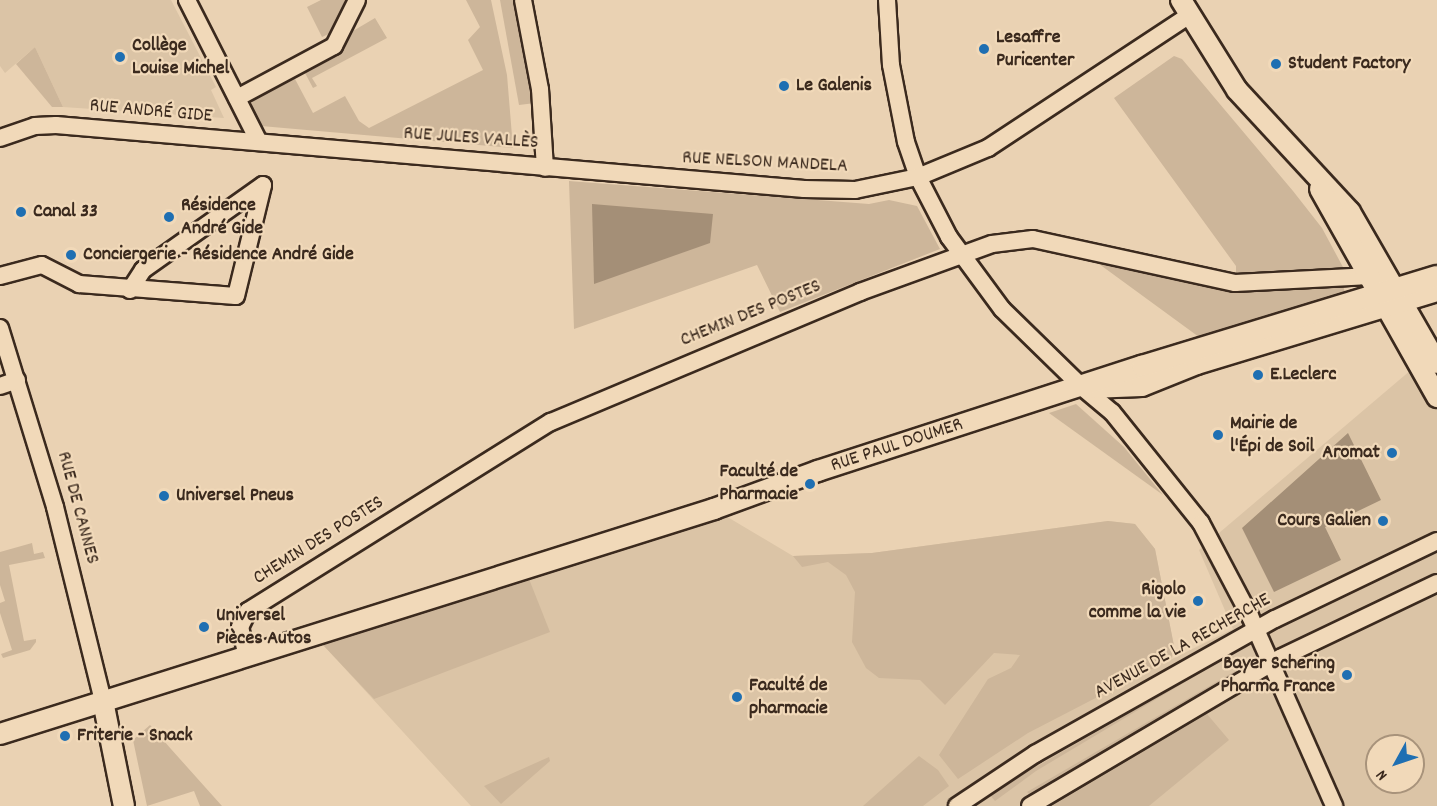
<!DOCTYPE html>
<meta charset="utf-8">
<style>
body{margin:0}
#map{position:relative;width:1437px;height:806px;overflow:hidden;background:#ead2b3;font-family:Dekko,sans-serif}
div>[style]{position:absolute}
.built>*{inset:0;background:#dbc4a6}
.green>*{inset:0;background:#cdb69a}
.water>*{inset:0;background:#a48f77}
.roads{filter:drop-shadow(2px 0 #3b2a1e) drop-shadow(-2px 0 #3b2a1e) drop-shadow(0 2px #3b2a1e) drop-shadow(0 -2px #3b2a1e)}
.minor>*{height:16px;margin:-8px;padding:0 8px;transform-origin:8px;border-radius:8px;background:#f1d9b9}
.major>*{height:20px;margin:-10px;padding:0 10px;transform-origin:10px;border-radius:10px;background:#f1d9b9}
.dots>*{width:16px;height:16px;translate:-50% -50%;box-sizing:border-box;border:3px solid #f1d9b9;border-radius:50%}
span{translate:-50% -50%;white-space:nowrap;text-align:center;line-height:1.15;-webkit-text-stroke:4.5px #f1d9b9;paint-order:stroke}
.poi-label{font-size:20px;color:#3b2a1e;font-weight:700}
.left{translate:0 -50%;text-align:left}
.right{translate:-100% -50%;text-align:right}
.street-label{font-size:20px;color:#3b2a1e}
.north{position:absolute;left:1365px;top:734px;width:60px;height:60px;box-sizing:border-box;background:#f1d9b9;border:2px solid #a8937b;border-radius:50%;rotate:230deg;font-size:16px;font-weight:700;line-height:24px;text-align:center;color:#3b2a1e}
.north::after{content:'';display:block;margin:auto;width:21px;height:27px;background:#1f6fb2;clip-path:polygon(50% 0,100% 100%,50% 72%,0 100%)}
</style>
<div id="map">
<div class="built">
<i style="clip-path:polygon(0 0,171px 0,216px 87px,211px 90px,224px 118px,63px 107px,35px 47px,5px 73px,0 66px)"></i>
<i style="clip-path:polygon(evenodd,1418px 364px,1437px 397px,1437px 806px,471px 806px,315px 636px,714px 509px,793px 556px,872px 553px,1108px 521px,1135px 524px,1155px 549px,1174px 646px,1172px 659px,1233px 629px,1199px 550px,1418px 364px,1377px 746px,1413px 746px,1413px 782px,1377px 782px,1377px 746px)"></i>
</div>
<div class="green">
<i style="clip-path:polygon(321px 0,345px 0,333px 32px,322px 37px,307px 7px)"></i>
<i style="clip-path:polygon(466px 0,491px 0,507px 75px,513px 148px,261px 126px,251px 106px,253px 100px,295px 79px,313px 113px,345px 96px,359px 121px,369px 128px,483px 70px,468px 40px,480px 27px)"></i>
<i style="clip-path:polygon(500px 0,518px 0,535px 103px,519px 105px)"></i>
<i style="clip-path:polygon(375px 18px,387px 38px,312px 78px,317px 86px,313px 88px,305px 73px,340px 55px,353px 31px)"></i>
<i style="clip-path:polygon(35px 47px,63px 107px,52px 107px,16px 64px)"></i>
<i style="clip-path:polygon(1174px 56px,1182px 59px,1293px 191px,1322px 228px,1344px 269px,1236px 274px,1236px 266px,1114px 98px)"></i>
<i style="clip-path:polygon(569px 181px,869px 204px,889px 200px,917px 206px,940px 249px,780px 312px,757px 265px,574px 329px)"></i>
<i style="clip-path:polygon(1095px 261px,1224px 291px,1342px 283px,1345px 292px,1199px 337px)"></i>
<i style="clip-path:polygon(1076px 404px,1124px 447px,1163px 495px,1049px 413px)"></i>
<i style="clip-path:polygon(1108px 521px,1135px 524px,1155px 549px,1174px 646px,1171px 659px,1028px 733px,958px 779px,939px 755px,988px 679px,1011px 668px,1020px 655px,994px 653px,945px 705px,920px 680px,879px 678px,866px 668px,852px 642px,855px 592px,846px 575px,828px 562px,802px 567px,793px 556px,872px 553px)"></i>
<i style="clip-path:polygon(32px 543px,34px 554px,43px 552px,45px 558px,9px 565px,24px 641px,36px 639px,36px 642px,30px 650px,3px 658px,1px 654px,12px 650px,0 613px,0 603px,5px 601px,0 585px,0 552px)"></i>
<i style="clip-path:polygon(529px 579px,550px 632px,374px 699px,323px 645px)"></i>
<i style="clip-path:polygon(1232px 654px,1036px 771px,995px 801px,989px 794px)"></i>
<i style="clip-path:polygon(1237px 670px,1239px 672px,1030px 795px,1027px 792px)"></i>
<i style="clip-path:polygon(1207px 714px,1229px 740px,1149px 806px,1052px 806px)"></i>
<i style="clip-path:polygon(150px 725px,171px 749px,222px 806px,200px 806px,194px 791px,147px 806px,133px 740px)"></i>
<i style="clip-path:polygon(919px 756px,938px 770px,949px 786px,923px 806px,863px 806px)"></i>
<i style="clip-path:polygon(549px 757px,550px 761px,501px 804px,484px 786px)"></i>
</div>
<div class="water">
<i style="clip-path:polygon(592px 204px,713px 214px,710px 243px,594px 284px)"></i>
<i style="clip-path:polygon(1348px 433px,1381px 500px,1325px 527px,1341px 560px,1274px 592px,1242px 528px)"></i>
</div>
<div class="roads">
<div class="minor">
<i style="left:187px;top:0;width:159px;rotate:63.1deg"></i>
<i style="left:523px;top:0;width:91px;rotate:79.2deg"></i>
<i style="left:540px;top:89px;width:79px;rotate:86.4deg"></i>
<i style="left:887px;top:0;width:65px;rotate:86.5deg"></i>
<i style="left:891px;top:65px;width:78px;rotate:79deg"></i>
<i style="left:906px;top:142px;width:37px;rotate:71deg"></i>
<i style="left:918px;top:177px;width:68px;rotate:62.7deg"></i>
<i style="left:949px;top:237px;width:89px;rotate:53.6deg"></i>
<i style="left:1002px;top:309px;width:112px;rotate:44.3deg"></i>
<i style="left:1082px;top:387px;width:39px;rotate:40deg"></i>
<i style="left:1112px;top:412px;width:142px;rotate:51.3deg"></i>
<i style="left:1201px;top:523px;width:105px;rotate:62.2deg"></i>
<i style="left:1250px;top:616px;width:208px;rotate:66.1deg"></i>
<i style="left:237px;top:98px;width:110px;rotate:-28.2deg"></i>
<i style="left:334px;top:46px;width:51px;rotate:-63.4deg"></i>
<i style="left:0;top:138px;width:37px;rotate:-19deg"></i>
<i style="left:35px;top:126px;width:21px;rotate:-3deg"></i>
<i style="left:56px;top:125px;width:751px;rotate:4.89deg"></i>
<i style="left:804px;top:189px;width:51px;rotate:1.1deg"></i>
<i style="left:855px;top:190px;width:64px;rotate:-11.7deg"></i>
<i style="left:918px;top:177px;width:76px;rotate:-22.5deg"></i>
<i style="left:988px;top:148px;width:240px;rotate:-33.4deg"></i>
<i style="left:0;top:276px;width:43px;rotate:-14.7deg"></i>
<i style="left:42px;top:265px;width:42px;rotate:27.2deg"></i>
<i style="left:79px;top:284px;width:157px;rotate:4.4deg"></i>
<i style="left:236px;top:296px;width:114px;rotate:-76.3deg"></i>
<i style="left:130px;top:290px;width:24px;rotate:-57deg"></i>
<i style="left:143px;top:270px;width:147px;rotate:-35.3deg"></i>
<i style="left:0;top:328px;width:187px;rotate:72.9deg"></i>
<i style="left:55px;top:507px;width:200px;rotate:76.1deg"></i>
<i style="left:0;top:386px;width:18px;rotate:-19deg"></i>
<i style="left:247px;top:657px;width:31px;rotate:-103deg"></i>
<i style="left:240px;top:627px;width:18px;rotate:-63deg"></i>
<i style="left:248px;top:611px;width:357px;rotate:-32deg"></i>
<i style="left:551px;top:422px;width:335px;rotate:-22.8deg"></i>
<i style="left:860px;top:292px;width:140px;rotate:-20deg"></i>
<i style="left:992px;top:244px;width:41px;rotate:-7deg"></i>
<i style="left:1033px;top:239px;width:207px;rotate:12.3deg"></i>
<i style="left:1235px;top:283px;width:134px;rotate:-3deg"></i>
<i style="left:957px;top:806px;width:94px;rotate:-33.7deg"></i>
<i style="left:1035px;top:754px;width:275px;rotate:-29.4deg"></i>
<i style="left:1275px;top:619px;width:180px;rotate:-25.7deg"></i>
<i style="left:1030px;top:806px;width:291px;rotate:-30.6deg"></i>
<i style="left:1280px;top:658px;width:174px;rotate:-25.5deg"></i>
</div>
<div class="major">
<i style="left:1181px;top:0;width:106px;rotate:58.1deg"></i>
<i style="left:1237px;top:90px;width:166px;rotate:47.2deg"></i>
<i style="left:1350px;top:212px;width:174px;rotate:60.1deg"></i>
<i style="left:1320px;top:189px;width:239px;rotate:60.6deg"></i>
<i style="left:1090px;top:388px;width:52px;rotate:-2.2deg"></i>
<i style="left:1142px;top:386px;width:59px;rotate:-21.8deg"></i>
<i style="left:1197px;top:364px;width:251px;rotate:-16.9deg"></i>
<i style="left:103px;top:701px;width:107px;rotate:78.7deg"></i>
<i style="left:0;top:734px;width:749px;rotate:-17.49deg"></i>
<i style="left:714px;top:509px;width:111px;rotate:-20.1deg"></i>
<i style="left:818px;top:471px;width:341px;rotate:-18deg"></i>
<i style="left:1142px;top:366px;width:308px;rotate:-17deg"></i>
</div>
</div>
<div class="dots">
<i style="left:984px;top:49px;background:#1f6fb2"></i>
<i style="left:120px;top:57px;background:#1f6fb2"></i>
<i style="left:1276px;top:64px;background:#1f6fb2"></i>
<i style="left:784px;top:86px;background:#1f6fb2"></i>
<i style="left:21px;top:212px;background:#1f6fb2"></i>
<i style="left:169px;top:217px;background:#1f6fb2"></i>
<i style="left:71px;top:255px;background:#1f6fb2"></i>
<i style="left:1258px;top:375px;background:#1f6fb2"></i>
<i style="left:1218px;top:435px;background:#1f6fb2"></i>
<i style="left:1392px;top:453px;background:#1f6fb2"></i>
<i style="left:810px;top:484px;background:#1f6fb2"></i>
<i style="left:164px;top:496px;background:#1f6fb2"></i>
<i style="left:1383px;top:521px;background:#1f6fb2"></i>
<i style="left:1198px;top:601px;background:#1f6fb2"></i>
<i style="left:204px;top:627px;background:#1f6fb2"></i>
<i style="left:1347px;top:675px;background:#1f6fb2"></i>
<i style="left:737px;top:697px;background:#1f6fb2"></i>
<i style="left:65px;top:736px;background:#1f6fb2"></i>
</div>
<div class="poi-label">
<span class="left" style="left:996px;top:50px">Lesaffre<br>Puricenter</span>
<span class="left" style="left:132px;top:58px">Collège<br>Louise Michel</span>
<span class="left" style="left:1288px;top:64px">Student Factory</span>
<span class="left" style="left:796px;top:86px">Le Galenis</span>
<span class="left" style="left:181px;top:218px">Résidence<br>André Gide</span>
<span class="left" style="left:33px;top:212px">Canal 33</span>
<span class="left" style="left:83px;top:255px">Conciergerie - Résidence André Gide</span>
<span class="left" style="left:1270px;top:375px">E.Leclerc</span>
<span class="left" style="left:1230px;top:436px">Mairie de<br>l'Épi de Soil</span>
<span class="right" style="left:1380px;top:453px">Aromat</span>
<span class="right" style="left:798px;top:484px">Faculté de<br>Pharmacie</span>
<span class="left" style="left:176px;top:496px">Universel Pneus</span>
<span class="right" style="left:1371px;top:521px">Cours Galien</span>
<span class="right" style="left:1186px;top:602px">Rigolo<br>comme la vie</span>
<span class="left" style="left:216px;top:628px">Universel<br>Pièces Autos</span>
<span class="right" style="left:1335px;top:676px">Bayer Schering<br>Pharma France</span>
<span class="left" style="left:749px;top:698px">Faculté de<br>pharmacie</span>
<span class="left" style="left:77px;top:736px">Friterie - Snack</span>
</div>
<div class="street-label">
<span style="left:151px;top:112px;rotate:5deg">RUE ANDRÉ GIDE</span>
<span style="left:471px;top:139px;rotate:4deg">RUE JULES VALLÈS</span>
<span style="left:765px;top:163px;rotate:3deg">RUE NELSON MANDELA</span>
<span style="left:751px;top:314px;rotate:-22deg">CHEMIN DES POSTES</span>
<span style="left:897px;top:446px;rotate:-18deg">RUE PAUL DOUMER</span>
<span style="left:77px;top:508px;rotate:75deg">RUE DE CANNES</span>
<span style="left:319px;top:541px;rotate:-32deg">CHEMIN DES POSTES</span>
<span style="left:1183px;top:647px;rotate:-29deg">AVENUE DE LA RECHERCHE</span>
</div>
<div class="north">N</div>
</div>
